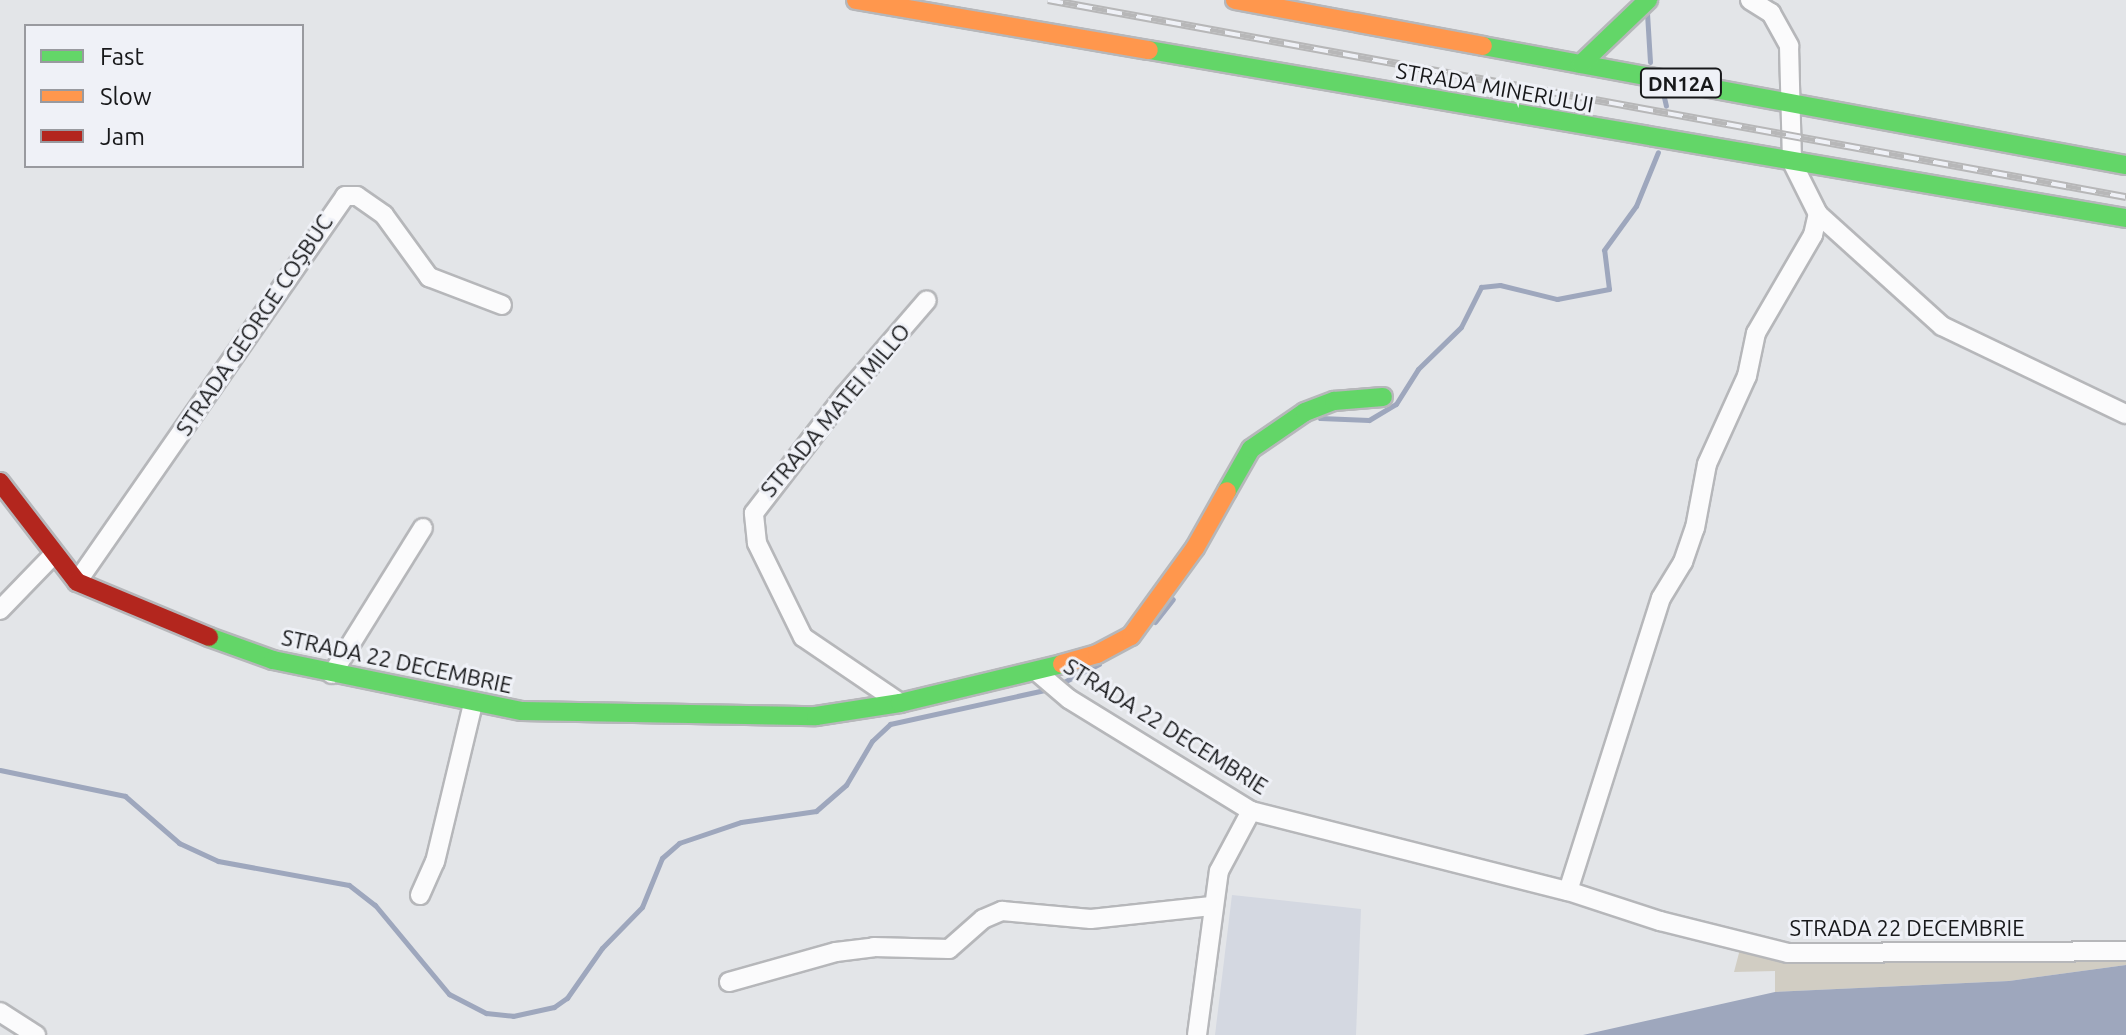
<!DOCTYPE html>
<meta charset="utf-8">
<style>
body{margin:0}
#map{position:relative;width:2126px;height:1035px;overflow:hidden;background:#e3e5e8;font-family:Ubuntu,sans-serif}
div>[style]{position:absolute}
.built>*{inset:0;background:#d4d8e1}
.green>*{inset:0;background:#d1cdc3}
.water>*{inset:0;background:#9ea7bd}
.stream>*{height:5px;margin:-2.5px;padding:0 2.5px;transform-origin:2.5px;border-radius:2.5px;background:#9ea7bd}
.roads{filter:drop-shadow(2px 0 #b6b7ba) drop-shadow(-2px 0 #b6b7ba) drop-shadow(0 2px #b6b7ba) drop-shadow(0 -2px #b6b7ba)}
.street>*{height:18px;margin:-9px;padding:0 9px;transform-origin:9px;border-radius:9px;background:#fbfbfc}
.fast>*{height:18px;margin:-9px;padding:0 9px;transform-origin:9px;border-radius:9px;background:#63d668}
.slow>*{height:18px;margin:-9px;padding:0 9px;transform-origin:9px;border-radius:9px;background:#ff974d}
.jam>*{height:18px;margin:-9px;padding:0 9px;transform-origin:9px;border-radius:9px;background:#b3261e}
.rail>*{height:8px;margin-top:-4px;transform-origin:0;background:repeating-linear-gradient(90deg,#eff1f7 0 15px,#b7b7b8 0 30px);box-sizing:border-box;border-block:2px solid #b7b7b8}
span{translate:-50% -50%;white-space:nowrap;text-align:center;line-height:1.15;-webkit-text-stroke:6px #eff1f7;paint-order:stroke}
.shield-label span{padding:2px 6px;background:#eff1f7;border:2px solid;border-radius:6px;-webkit-text-stroke-width:0}
.shield-label{font-size:20px;color:#17181a;font-weight:700}
.street-label{font-size:22px;color:#17181a}
.legend{position:absolute;left:24px;top:24px;width:280px;height:144px;box-sizing:border-box;background:#eff1f7;border:2px solid #999a9f;margin:0;padding:10px 14px;list-style:none;font-size:24px;color:#17181a}
.legend li{display:flex;align-items:center;gap:16px;height:40px}
.legend b{width:40px;border:2px solid #999a9f}
</style>
<div id="map">
<div class="built">
<i style="clip-path:polygon(1232px 895px,1361px 909px,1356px 1035px,1215px 1035px)"></i>
</div>
<div class="green">
<i style="clip-path:polygon(1744px 934px,1793px 946px,2126px 942px,2126px 965px,2009px 981px,1775px 992px,1775px 971px,1734px 972px)"></i>
</div>
<div class="water">
<i style="clip-path:polygon(2126px 965px,2126px 1035px,1583px 1035px,1775px 992px,2009px 981px)"></i>
</div>
<div class="stream">
<i style="left:1647px;top:13px;width:49px;rotate:86.5deg"></i>
<i style="left:1663px;top:93px;width:13px;rotate:77deg"></i>
<i style="left:1320px;top:418px;width:49px;rotate:2.3deg"></i>
<i style="left:1369px;top:420px;width:31px;rotate:-31deg"></i>
<i style="left:1396px;top:404px;width:41px;rotate:-57.8deg"></i>
<i style="left:1418px;top:369px;width:60px;rotate:-44.3deg"></i>
<i style="left:1461px;top:327px;width:45px;rotate:-63.4deg"></i>
<i style="left:1481px;top:287px;width:19px;rotate:-6deg"></i>
<i style="left:1500px;top:285px;width:59px;rotate:13.8deg"></i>
<i style="left:1557px;top:299px;width:53px;rotate:-10.9deg"></i>
<i style="left:1609px;top:289px;width:39px;rotate:-97deg"></i>
<i style="left:1604px;top:250px;width:54px;rotate:-54deg"></i>
<i style="left:1636px;top:206px;width:58px;rotate:-67.8deg"></i>
<i style="left:1155px;top:622px;width:29px;rotate:-52deg"></i>
<i style="left:1058px;top:685px;width:46px;rotate:-27.1deg"></i>
<i style="left:0;top:770px;width:128px;rotate:11.7deg"></i>
<i style="left:125px;top:796px;width:72px;rotate:41deg"></i>
<i style="left:179px;top:843px;width:43px;rotate:24.8deg"></i>
<i style="left:218px;top:861px;width:133px;rotate:10.4deg"></i>
<i style="left:349px;top:885px;width:33px;rotate:38deg"></i>
<i style="left:375px;top:905px;width:116px;rotate:50.3deg"></i>
<i style="left:449px;top:994px;width:42px;rotate:27.2deg"></i>
<i style="left:486px;top:1013px;width:27px;rotate:6deg"></i>
<i style="left:513px;top:1016px;width:42px;rotate:-12.4deg"></i>
<i style="left:554px;top:1007px;width:16px;rotate:-35deg"></i>
<i style="left:567px;top:998px;width:61px;rotate:-55deg"></i>
<i style="left:602px;top:948px;width:57px;rotate:-45.7deg"></i>
<i style="left:642px;top:907px;width:53px;rotate:-67.8deg"></i>
<i style="left:662px;top:858px;width:23px;rotate:-41deg"></i>
<i style="left:679px;top:843px;width:65px;rotate:-18.7deg"></i>
<i style="left:741px;top:822px;width:76px;rotate:-8.3deg"></i>
<i style="left:816px;top:811px;width:40px;rotate:-41deg"></i>
<i style="left:846px;top:785px;width:51px;rotate:-59.4deg"></i>
<i style="left:872px;top:741px;width:25px;rotate:-43deg"></i>
<i style="left:890px;top:724px;width:163px;rotate:-12.4deg"></i>
</div>
<div class="roads">
<div class="street">
<i style="left:1750px;top:0;width:25px;rotate:32deg"></i>
<i style="left:1771px;top:13px;width:38px;rotate:61deg"></i>
<i style="left:1789px;top:46px;width:116px;rotate:88.5deg"></i>
<i style="left:1792px;top:162px;width:58px;rotate:63.4deg"></i>
<i style="left:1818px;top:214px;width:167px;rotate:42.1deg"></i>
<i style="left:1942px;top:326px;width:204px;rotate:25.6deg"></i>
<i style="left:77px;top:582px;width:470px;rotate:-55.2deg"></i>
<i style="left:345px;top:196px;width:12px"></i>
<i style="left:357px;top:196px;width:33px;rotate:35deg"></i>
<i style="left:384px;top:215px;width:77px;rotate:54deg"></i>
<i style="left:429px;top:277px;width:78px;rotate:21deg"></i>
<i style="left:0;top:610px;width:78px;rotate:-46deg"></i>
<i style="left:1036px;top:671px;width:43px;rotate:40.3deg"></i>
<i style="left:1069px;top:699px;width:214px;rotate:31.6deg"></i>
<i style="left:1251px;top:811px;width:327px;rotate:14.2deg"></i>
<i style="left:1568px;top:891px;width:97px;rotate:18.1deg"></i>
<i style="left:1660px;top:921px;width:132px;rotate:14deg"></i>
<i style="left:1788px;top:953px;width:338px;rotate:-0.3deg"></i>
<i style="left:332px;top:674px;width:172px;rotate:-58.1deg"></i>
<i style="left:900px;top:703px;width:117px;rotate:-145.8deg"></i>
<i style="left:803px;top:637px;width:105px;rotate:-116.1deg"></i>
<i style="left:757px;top:543px;width:30px;rotate:-96deg"></i>
<i style="left:754px;top:513px;width:149px;rotate:-52.4deg"></i>
<i style="left:845px;top:395px;width:125px;rotate:-49.2deg"></i>
<i style="left:1568px;top:891px;width:307px;rotate:-72.4deg"></i>
<i style="left:1661px;top:598px;width:42px;rotate:-58.6deg"></i>
<i style="left:1683px;top:562px;width:36px;rotate:-71deg"></i>
<i style="left:1695px;top:528px;width:65px;rotate:-79.4deg"></i>
<i style="left:1707px;top:464px;width:97px;rotate:-65.6deg"></i>
<i style="left:1747px;top:376px;width:44px;rotate:-78.2deg"></i>
<i style="left:1756px;top:333px;width:113px;rotate:-59.8deg"></i>
<i style="left:1813px;top:235px;width:22px;rotate:-77deg"></i>
<i style="left:420px;top:895px;width:36px;rotate:-66deg"></i>
<i style="left:435px;top:862px;width:163px;rotate:-76.5deg"></i>
<i style="left:729px;top:982px;width:111px;rotate:-15.7deg"></i>
<i style="left:836px;top:952px;width:38px;rotate:-7deg"></i>
<i style="left:874px;top:947px;width:75px;rotate:1.5deg"></i>
<i style="left:949px;top:949px;width:45px;rotate:-41.4deg"></i>
<i style="left:983px;top:919px;width:21px;rotate:-23deg"></i>
<i style="left:1002px;top:911px;width:89px;rotate:5.1deg"></i>
<i style="left:1091px;top:919px;width:121px;rotate:-6.2deg"></i>
<i style="left:0;top:1012px;width:43px;rotate:32.6deg"></i>
<i style="left:1197px;top:1035px;width:165px;rotate:-82.4deg"></i>
<i style="left:1219px;top:871px;width:68px;rotate:-61.9deg"></i>
</div>
<div class="fast">
<i style="left:1483px;top:46px;width:654px;rotate:10.49deg"></i>
<i style="left:1149px;top:50px;width:991px;rotate:9.76deg"></i>
<i style="left:1581px;top:64px;width:93px;rotate:-43.7deg"></i>
<i style="left:1227px;top:491px;width:48px;rotate:-60.3deg"></i>
<i style="left:1251px;top:449px;width:65px;rotate:-34.4deg"></i>
<i style="left:1305px;top:412px;width:31px;rotate:-21deg"></i>
<i style="left:1334px;top:401px;width:49px;rotate:-4.7deg"></i>
<i style="left:209px;top:637px;width:68px;rotate:19.8deg"></i>
<i style="left:273px;top:660px;width:254px;rotate:11.6deg"></i>
<i style="left:522px;top:711px;width:294px;rotate:1deg"></i>
<i style="left:816px;top:716px;width:85px;rotate:-8.8deg"></i>
<i style="left:900px;top:703px;width:167px;rotate:-13.5deg"></i>
</div>
<div class="slow">
<i style="left:856px;top:0;width:297px;rotate:9.7deg"></i>
<i style="left:1235px;top:0;width:252px;rotate:10.5deg"></i>
<i style="left:1062px;top:664px;width:36px;rotate:-16deg"></i>
<i style="left:1097px;top:654px;width:38px;rotate:-28deg"></i>
<i style="left:1131px;top:636px;width:109px;rotate:-54deg"></i>
<i style="left:1195px;top:548px;width:65px;rotate:-60.7deg"></i>
</div>
<div class="jam">
<i style="left:0;top:482px;width:126px;rotate:52.4deg"></i>
<i style="left:77px;top:582px;width:143px;rotate:22.6deg"></i>
</div>
</div>
<div class="rail">
<i style="left:1048px;top:0;width:1096px;rotate:10.36deg"></i>
</div>
<div class="shield-label">
<span style="left:1681px;top:83px">DN12A</span>
</div>
<div class="street-label">
<span style="left:1495px;top:87px;rotate:10deg">STRADA MINERULUI</span>
<span style="left:254px;top:325px;rotate:-56deg">STRADA GEORGE COȘBUC</span>
<span style="left:835px;top:410px;rotate:-50deg">STRADA MATEI MILLO</span>
<span style="left:397px;top:661px;rotate:12deg">STRADA 22 DECEMBRIE</span>
<span style="left:1166px;top:726px;rotate:32deg">STRADA 22 DECEMBRIE</span>
<span style="left:1907px;top:928px">STRADA 22 DECEMBRIE</span>
</div>
<ul class="legend">
<li><b style="height:10px;background:#63d668"></b>Fast</li>
<li><b style="height:10px;background:#ff974d"></b>Slow</li>
<li><b style="height:10px;background:#b3261e"></b>Jam</li>
</ul>
</div>
